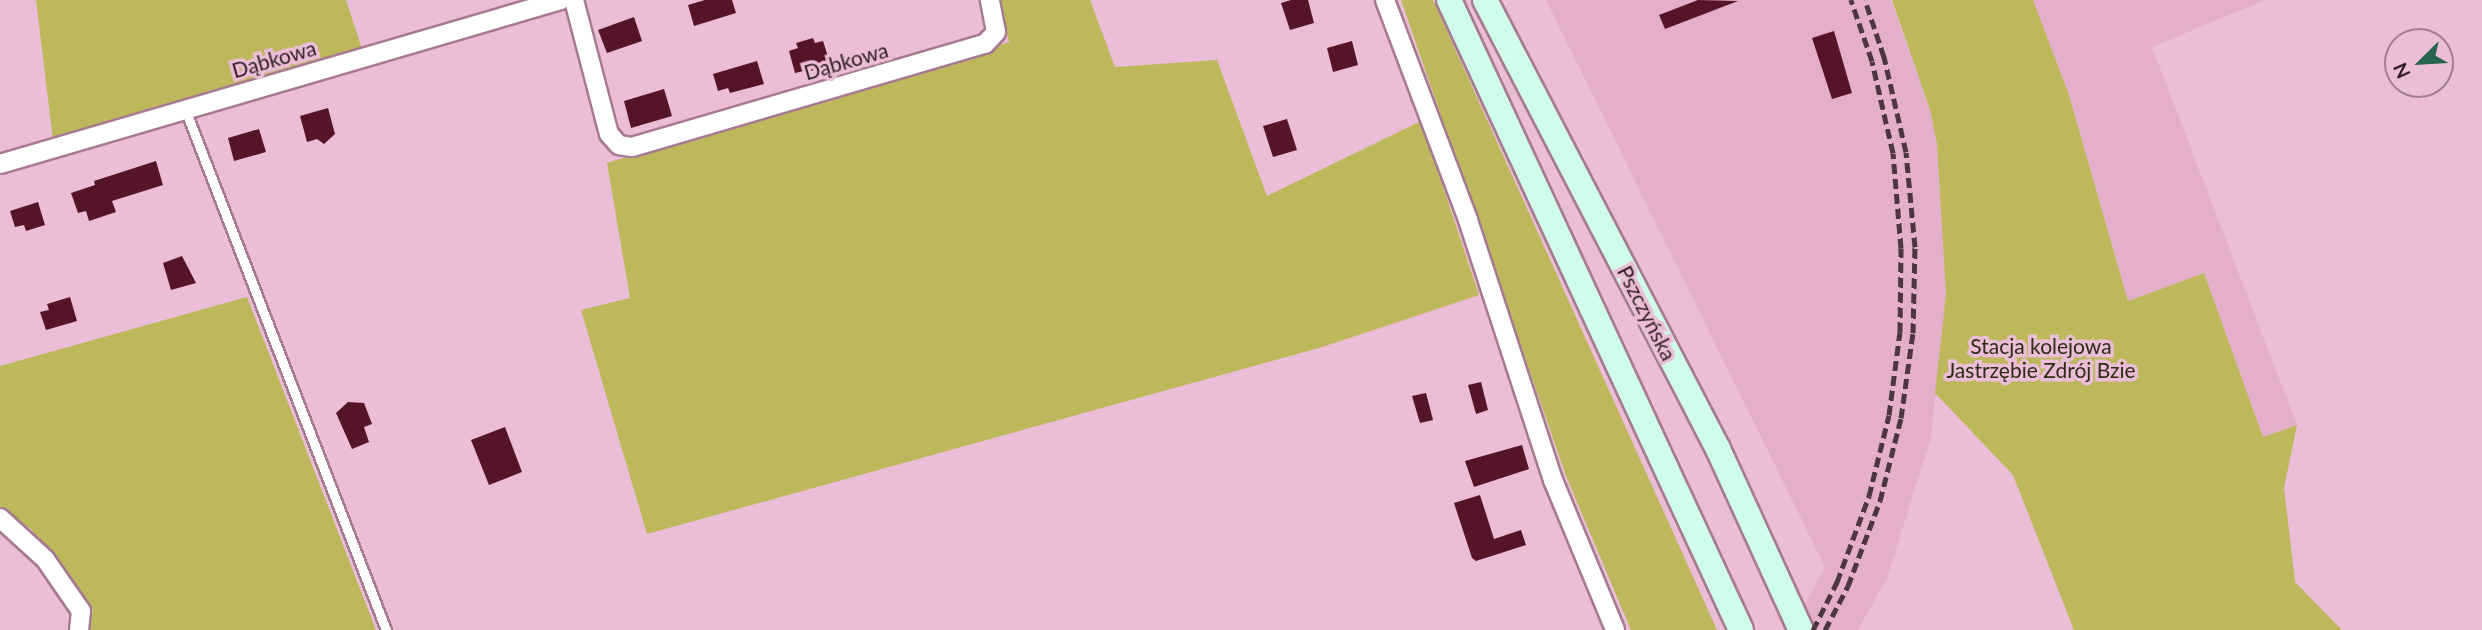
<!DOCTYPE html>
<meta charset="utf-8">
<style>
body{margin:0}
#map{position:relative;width:2482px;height:630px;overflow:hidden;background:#ecbdd6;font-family:Lato,sans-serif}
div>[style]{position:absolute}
.built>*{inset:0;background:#e5afcc}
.green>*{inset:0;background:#bdb85b}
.building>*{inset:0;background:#551428}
.roads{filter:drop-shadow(2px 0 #a67a91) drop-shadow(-2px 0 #a67a91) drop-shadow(0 2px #a67a91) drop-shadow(0 -2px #a67a91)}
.service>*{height:9px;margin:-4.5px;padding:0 4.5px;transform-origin:4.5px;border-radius:4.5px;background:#fff}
.minor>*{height:18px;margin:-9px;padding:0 9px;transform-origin:9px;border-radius:9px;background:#fff}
.secondary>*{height:24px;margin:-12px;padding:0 12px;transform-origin:12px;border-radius:12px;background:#d0fcec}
.rail>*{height:5px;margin-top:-2.5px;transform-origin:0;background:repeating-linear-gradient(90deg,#4c3642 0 10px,transparent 0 15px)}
span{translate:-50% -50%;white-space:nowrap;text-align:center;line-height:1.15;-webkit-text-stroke:7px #ecbdd6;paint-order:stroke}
.street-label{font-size:21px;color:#301e28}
.park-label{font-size:21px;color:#2d2c15}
.north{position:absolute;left:2384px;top:28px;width:70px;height:70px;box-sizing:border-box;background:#ecbdd6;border:2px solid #a17d90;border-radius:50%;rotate:246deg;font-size:19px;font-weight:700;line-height:28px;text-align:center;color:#301e28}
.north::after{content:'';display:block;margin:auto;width:24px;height:32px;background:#29644e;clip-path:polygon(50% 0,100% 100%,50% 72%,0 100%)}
</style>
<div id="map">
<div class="built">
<i style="clip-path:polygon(1546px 0,1891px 0,1930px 111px,1937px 144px,1946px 294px,1931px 437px,1887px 578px,1858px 630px,1791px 630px,1825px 567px)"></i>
<i style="clip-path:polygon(2033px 0,2265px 0,2152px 47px,2297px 425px,2263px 437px,2204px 273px,2128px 301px,2069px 95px)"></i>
</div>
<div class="green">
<i style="clip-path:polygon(36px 0,346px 0,362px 49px,53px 140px)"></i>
<i style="clip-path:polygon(998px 0,1090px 0,1115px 67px,1217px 60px,1267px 196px,1421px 121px,1479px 295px,1319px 348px,647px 534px,581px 310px,630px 298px,607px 163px,1009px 42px)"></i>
<i style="clip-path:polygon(1401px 0,1433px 0,1717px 630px,1631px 630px,1566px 476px)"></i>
<i style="clip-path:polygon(1892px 0,2033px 0,2069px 95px,2128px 301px,2204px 273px,2263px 437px,2297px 425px,2284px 488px,2295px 582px,2342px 630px,2074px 630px,2013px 475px,1935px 393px,1946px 294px,1937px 144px,1930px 110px)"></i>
<i style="clip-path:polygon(247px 297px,376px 630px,88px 630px,93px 609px,31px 529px,0 509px,0 366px)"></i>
</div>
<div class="building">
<i style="clip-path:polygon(705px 0,732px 0,736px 13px,694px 26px,688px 5px)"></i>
<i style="clip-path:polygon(1291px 0,1308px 0,1314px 23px,1290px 30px,1281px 3px)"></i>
<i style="clip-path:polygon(1698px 0,1738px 1px,1665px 29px,1659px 15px)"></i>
<i style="clip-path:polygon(634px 17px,642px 41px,607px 53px,598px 30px)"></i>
<i style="clip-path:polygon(1834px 31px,1852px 93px,1832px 99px,1812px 38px)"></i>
<i style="clip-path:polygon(813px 38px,815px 43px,823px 41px,830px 63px,805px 74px,804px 71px,795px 73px,789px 51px,798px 48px,796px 43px)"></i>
<i style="clip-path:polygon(1352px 41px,1358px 65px,1333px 72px,1327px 48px)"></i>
<i style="clip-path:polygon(757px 61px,764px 84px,730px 93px,728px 88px,718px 91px,713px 74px)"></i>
<i style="clip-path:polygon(664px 89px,672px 116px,631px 128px,624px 101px)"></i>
<i style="clip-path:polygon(328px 108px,335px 134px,324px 144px,317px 139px,307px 142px,300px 116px)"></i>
<i style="clip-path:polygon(1287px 119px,1297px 150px,1273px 157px,1263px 126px)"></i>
<i style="clip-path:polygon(259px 129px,266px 152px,234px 161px,228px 138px)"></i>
<i style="clip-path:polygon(156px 161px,163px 185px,112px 201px,116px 212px,89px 221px,86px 211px,78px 213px,71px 193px,95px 185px,94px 181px)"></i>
<i style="clip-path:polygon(38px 202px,45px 225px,26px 231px,24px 225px,15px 227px,10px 211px)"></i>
<i style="clip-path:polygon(182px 256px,196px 283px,171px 290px,163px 263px)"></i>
<i style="clip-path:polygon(70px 297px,77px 321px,46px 330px,40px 312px,49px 310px,47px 304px)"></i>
<i style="clip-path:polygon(1481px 382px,1488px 410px,1476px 414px,1468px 385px)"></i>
<i style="clip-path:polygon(1426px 393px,1433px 420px,1420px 423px,1412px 396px)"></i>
<i style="clip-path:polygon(348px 402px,364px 403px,372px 424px,364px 427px,369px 442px,352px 449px,336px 413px)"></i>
<i style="clip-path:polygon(505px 427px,522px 472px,489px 485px,471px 440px)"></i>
<i style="clip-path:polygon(1522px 445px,1529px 469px,1474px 487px,1465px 461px)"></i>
<i style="clip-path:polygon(1480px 495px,1494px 539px,1521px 530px,1526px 545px,1476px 561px,1472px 558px,1454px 503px)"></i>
</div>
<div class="roads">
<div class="service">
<i style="left:185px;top:109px;width:558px;rotate:68.9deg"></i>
</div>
<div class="minor">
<i style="left:574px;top:0;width:138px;rotate:75.4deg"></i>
<i style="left:609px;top:134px;width:15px;rotate:48deg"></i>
<i style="left:619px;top:145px;width:13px;rotate:9deg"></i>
<i style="left:632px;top:147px;width:368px;rotate:-16.3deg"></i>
<i style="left:985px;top:44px;width:16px;rotate:-47deg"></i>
<i style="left:996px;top:32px;width:33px;rotate:-101deg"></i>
<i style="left:1385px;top:0;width:235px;rotate:69.3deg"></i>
<i style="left:1468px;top:220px;width:274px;rotate:71.9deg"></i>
<i style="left:1553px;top:480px;width:162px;rotate:67.5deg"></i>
<i style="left:0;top:164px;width:584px;rotate:-16.3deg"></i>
<i style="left:0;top:518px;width:61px;rotate:42.3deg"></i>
<i style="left:45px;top:559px;width:63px;rotate:55.3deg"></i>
<i style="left:81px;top:611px;width:19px;rotate:96deg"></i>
</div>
<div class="secondary">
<i style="left:1449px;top:0;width:694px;rotate:65.13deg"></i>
<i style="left:1485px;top:0;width:506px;rotate:62.57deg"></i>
<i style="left:1718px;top:449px;width:199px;rotate:65.4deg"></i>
</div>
</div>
<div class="rail">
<i style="left:1813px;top:630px;width:54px;rotate:-63.4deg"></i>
<i style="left:1837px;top:582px;width:92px;rotate:-69.6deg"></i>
<i style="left:1869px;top:496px;width:83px;rotate:-76.1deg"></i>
<i style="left:1889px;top:415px;width:84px;rotate:-82.5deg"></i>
<i style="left:1900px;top:332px;width:84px;rotate:-89.3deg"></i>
<i style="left:1901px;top:248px;width:95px;rotate:-94.8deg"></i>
<i style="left:1893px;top:153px;width:94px;rotate:-102.9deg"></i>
<i style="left:1872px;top:61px;width:65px;rotate:-109deg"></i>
<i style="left:1825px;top:630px;width:50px;rotate:-62.4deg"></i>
<i style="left:1848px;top:586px;width:91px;rotate:-69.4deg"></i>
<i style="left:1880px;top:501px;width:86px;rotate:-75.8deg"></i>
<i style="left:1901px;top:418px;width:86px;rotate:-82deg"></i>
<i style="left:1913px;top:333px;width:86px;rotate:-88.7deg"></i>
<i style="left:1915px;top:247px;width:95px;rotate:-95.4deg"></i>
<i style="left:1906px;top:152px;width:98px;rotate:-103deg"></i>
<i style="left:1884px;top:57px;width:60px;rotate:-108.4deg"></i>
</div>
<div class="street-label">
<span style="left:274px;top:59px;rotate:-16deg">Dąbkowa</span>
<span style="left:846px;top:61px;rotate:-16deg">Dąbkowa</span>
<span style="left:1647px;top:313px;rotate:63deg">Pszczyńska</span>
</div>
<div class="park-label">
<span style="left:2041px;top:358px">Stacja kolejowa<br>Jastrzębie Zdrój Bzie</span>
</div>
<div class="north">N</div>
</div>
